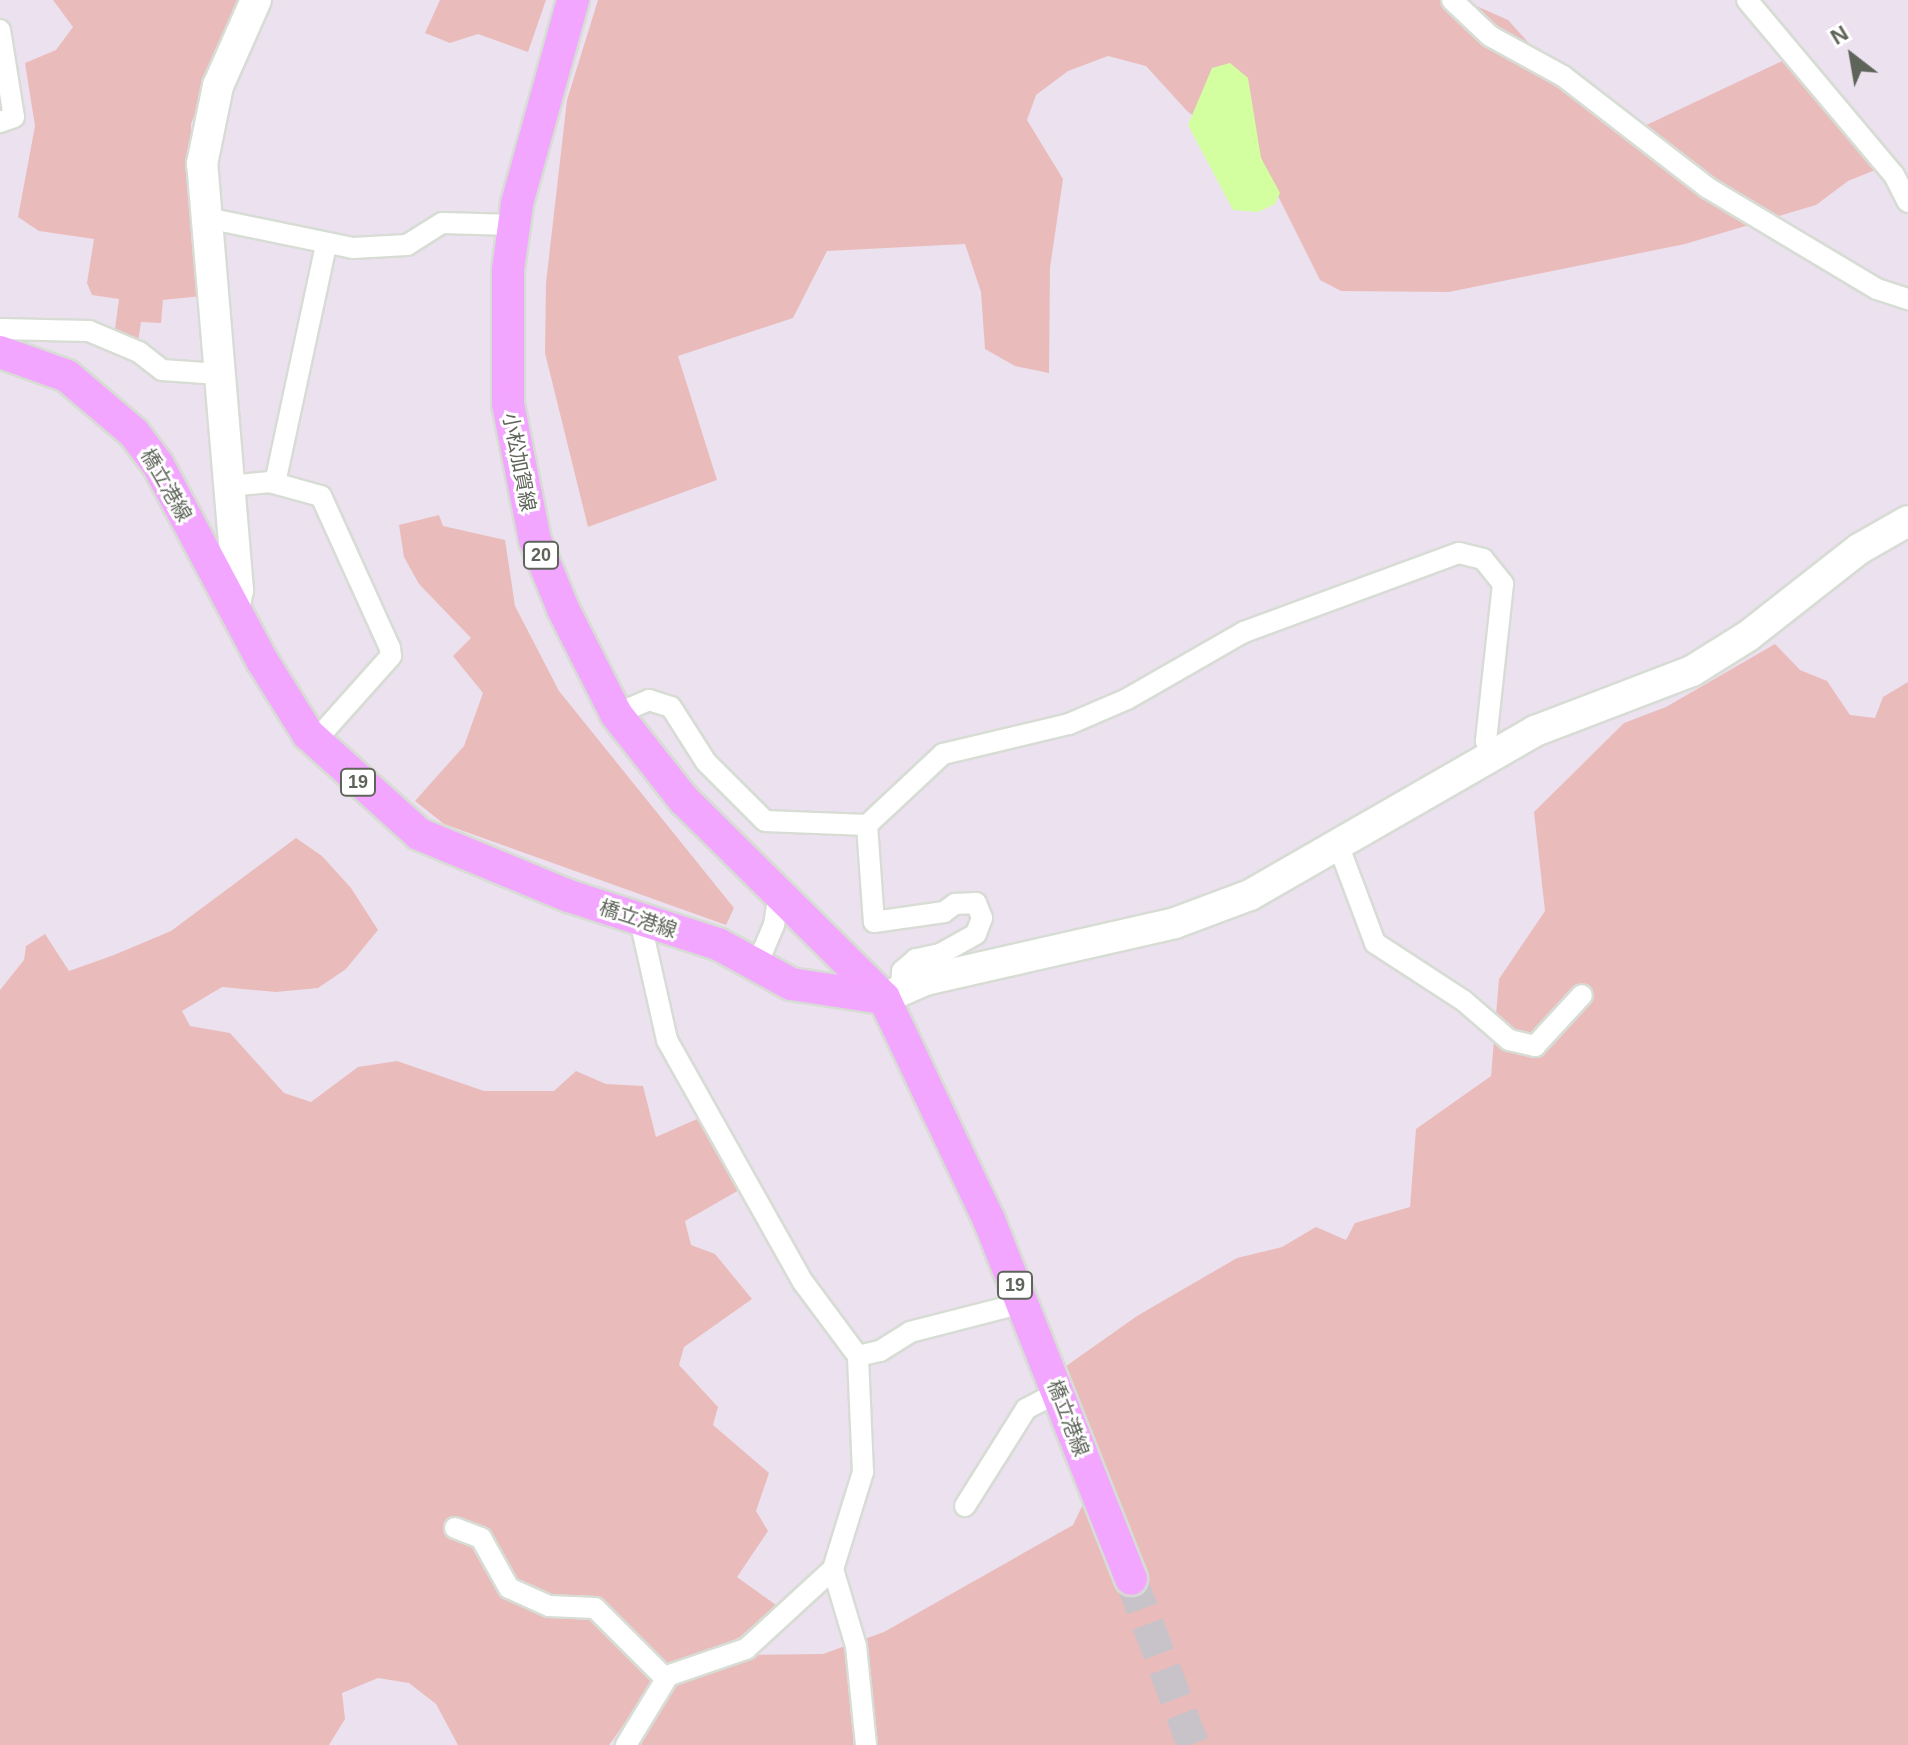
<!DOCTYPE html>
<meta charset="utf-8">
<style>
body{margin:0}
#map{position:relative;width:1908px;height:1745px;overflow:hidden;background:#ece1ee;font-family:Arial,"Noto Sans JP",sans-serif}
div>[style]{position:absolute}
.green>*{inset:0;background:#e9bcbb}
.water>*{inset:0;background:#d3ffa1}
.primary-tunnel>*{height:32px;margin-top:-16px;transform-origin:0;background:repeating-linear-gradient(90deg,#c8c2c9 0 32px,transparent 0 48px)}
.roads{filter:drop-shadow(2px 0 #d7dcd4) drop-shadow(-2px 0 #d7dcd4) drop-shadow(0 2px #d7dcd4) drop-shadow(0 -2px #d7dcd4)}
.street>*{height:20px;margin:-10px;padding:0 10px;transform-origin:10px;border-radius:10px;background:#fff}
.secondary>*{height:30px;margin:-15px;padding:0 15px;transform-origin:15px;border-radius:15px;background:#fff}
.primary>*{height:32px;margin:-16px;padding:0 16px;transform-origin:16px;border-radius:16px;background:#f3a6ff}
span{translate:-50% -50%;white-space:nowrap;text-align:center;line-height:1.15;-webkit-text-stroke:6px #fff;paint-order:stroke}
.shield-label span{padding:2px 6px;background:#fff;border:2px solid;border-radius:6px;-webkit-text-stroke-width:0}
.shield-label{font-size:18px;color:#5e645a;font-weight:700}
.street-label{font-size:20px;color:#5e645a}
.north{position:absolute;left:1812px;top:16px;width:80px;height:80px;-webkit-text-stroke:6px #fff;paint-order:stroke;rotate:329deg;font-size:22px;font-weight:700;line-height:32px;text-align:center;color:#5e645a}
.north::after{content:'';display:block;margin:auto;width:28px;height:36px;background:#5e645a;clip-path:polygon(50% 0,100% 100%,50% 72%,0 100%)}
</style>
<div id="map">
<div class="green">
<i style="clip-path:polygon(53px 0,240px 0,191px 124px,191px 204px,202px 296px,163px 300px,161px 323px,141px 322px,138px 342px,115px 329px,119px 299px,92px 295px,87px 283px,94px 239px,39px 231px,18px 217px,35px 126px,25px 63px,56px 50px,73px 27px)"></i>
<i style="clip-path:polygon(440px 0,546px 0,528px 52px,478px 34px,450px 43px,425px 33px)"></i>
<i style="clip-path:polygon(598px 0,1463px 0,1508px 20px,1575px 94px,1638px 129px,1793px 56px,1880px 168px,1848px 181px,1816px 205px,1685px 244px,1449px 292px,1341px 291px,1320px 280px,1265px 170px,1187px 111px,1146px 66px,1108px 56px,1068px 71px,1036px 95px,1027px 120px,1063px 179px,1050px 268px,1049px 373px,1015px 366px,985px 349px,981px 292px,965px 244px,827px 251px,793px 318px,678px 356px,717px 480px,588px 527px,545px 353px,546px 283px,567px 100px)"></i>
<i style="clip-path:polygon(439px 515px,443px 526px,505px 540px,515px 606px,559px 691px,734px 908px,726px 925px,444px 824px,415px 801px,464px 746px,483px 693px,453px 656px,471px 638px,419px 584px,404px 557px,399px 525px)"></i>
<i style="clip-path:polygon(1775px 644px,1800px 670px,1827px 681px,1850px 715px,1875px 718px,1883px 697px,1908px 682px,1908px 1745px,639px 1745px,678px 1684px,742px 1655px,823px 1654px,884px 1632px,1073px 1525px,1100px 1469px,1062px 1369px,1137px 1316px,1237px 1258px,1282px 1247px,1316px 1227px,1346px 1240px,1355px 1223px,1410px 1207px,1416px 1129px,1491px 1076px,1499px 979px,1545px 911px,1534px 812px,1624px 723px,1666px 707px)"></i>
<i style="clip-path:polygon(296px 838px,322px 856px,351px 888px,378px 930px,346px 969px,318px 988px,276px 992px,222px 987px,182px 1011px,190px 1026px,230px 1033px,284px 1093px,311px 1102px,358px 1067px,397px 1061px,484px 1091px,554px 1091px,576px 1071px,606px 1084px,643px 1086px,656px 1137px,704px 1116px,741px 1189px,685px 1221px,691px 1245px,715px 1254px,752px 1299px,684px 1347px,679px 1365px,718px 1407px,713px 1425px,769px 1473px,756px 1511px,768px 1531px,737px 1577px,776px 1605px,740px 1637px,656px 1679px,609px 1745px,458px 1745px,436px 1704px,409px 1683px,378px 1678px,342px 1693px,345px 1719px,329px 1745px,0 1745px,0 990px,24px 960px,26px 946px,45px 934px,69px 971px,114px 955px,171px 931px)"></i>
</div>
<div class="water">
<i style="clip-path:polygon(1230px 63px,1248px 78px,1261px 158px,1280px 193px,1275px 204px,1258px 212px,1233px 210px,1188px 125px,1212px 68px)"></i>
</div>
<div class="primary-tunnel">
<i style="left:1131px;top:1579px;width:177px;rotate:69.5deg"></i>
</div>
<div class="roads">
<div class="street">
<i style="left:1452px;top:0;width:52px;rotate:43.5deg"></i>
<i style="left:1490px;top:36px;width:83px;rotate:28.7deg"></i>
<i style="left:1563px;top:76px;width:183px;rotate:37.7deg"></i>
<i style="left:1708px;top:188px;width:197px;rotate:30.9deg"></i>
<i style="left:1877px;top:289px;width:33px;rotate:18deg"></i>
<i style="left:1747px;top:0;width:229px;rotate:50deg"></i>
<i style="left:1894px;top:175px;width:30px;rotate:63deg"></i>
<i style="left:0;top:30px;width:88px;rotate:80.9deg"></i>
<i style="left:14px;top:117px;width:15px;rotate:160deg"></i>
<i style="left:207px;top:218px;width:149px;rotate:11.6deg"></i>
<i style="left:353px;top:248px;width:54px;rotate:-3.2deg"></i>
<i style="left:407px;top:245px;width:41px;rotate:-32.2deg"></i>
<i style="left:442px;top:223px;width:73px;rotate:1.6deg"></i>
<i style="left:0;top:329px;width:89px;rotate:1.3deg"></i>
<i style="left:89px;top:331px;width:54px;rotate:22.8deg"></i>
<i style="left:139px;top:352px;width:29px;rotate:38deg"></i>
<i style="left:162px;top:370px;width:57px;rotate:4deg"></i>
<i style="left:275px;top:483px;width:242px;rotate:-77.9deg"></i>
<i style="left:229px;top:486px;width:41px;rotate:-5.6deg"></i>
<i style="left:270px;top:482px;width:53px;rotate:15.4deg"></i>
<i style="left:321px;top:496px;width:167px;rotate:65.6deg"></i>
<i style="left:390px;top:648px;width:8px;rotate:83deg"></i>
<i style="left:391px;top:656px;width:114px;rotate:131.8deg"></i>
<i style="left:616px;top:714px;width:36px;rotate:-23deg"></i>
<i style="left:649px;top:700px;width:23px;rotate:18deg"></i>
<i style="left:671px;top:707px;width:65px;rotate:57.5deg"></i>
<i style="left:706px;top:762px;width:83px;rotate:45deg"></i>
<i style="left:765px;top:821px;width:102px;rotate:2.2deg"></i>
<i style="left:867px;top:825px;width:104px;rotate:-43.1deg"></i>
<i style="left:943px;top:754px;width:130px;rotate:-13.4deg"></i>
<i style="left:1069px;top:724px;width:63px;rotate:-23.3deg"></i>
<i style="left:1127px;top:699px;width:135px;rotate:-29.8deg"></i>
<i style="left:1244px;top:632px;width:229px;rotate:-20.2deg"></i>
<i style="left:1459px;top:553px;width:25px;rotate:14deg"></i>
<i style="left:1483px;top:559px;width:32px;rotate:51deg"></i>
<i style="left:1503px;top:584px;width:158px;rotate:96.2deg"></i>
<i style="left:1486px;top:741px;width:14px;rotate:69deg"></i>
<i style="left:867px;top:825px;width:97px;rotate:85.9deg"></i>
<i style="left:874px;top:922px;width:71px;rotate:-8.1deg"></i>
<i style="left:944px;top:912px;width:14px;rotate:-36deg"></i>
<i style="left:955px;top:904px;width:21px;rotate:-3deg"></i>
<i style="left:976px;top:903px;width:16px;rotate:68deg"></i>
<i style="left:982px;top:918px;width:17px;rotate:111deg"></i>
<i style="left:976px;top:934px;width:41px;rotate:150.9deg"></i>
<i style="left:940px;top:954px;width:25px;rotate:168deg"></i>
<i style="left:916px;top:959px;width:18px;rotate:139deg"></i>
<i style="left:902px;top:971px;width:19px;rotate:93deg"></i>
<i style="left:1339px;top:847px;width:103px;rotate:69.4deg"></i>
<i style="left:1375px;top:943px;width:106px;rotate:33.1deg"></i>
<i style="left:1464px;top:1001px;width:60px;rotate:40.9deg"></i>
<i style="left:1509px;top:1040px;width:27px;rotate:13deg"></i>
<i style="left:1535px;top:1046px;width:69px;rotate:-47.3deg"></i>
<i style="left:640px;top:920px;width:123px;rotate:77.3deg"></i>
<i style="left:667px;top:1040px;width:278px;rotate:60.7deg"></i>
<i style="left:803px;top:1282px;width:92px;rotate:53.4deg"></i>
<i style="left:747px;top:958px;width:16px;rotate:-18deg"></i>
<i style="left:762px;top:953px;width:30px;rotate:-67deg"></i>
<i style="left:774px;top:925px;width:30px;rotate:-81deg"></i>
<i style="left:858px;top:1356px;width:23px;rotate:-13deg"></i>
<i style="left:880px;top:1351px;width:36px;rotate:-32deg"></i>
<i style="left:910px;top:1332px;width:117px;rotate:-14.4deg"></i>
<i style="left:965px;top:1506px;width:115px;rotate:-57.8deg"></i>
<i style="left:1026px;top:1409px;width:36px;rotate:-28deg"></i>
<i style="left:455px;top:1528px;width:28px;rotate:21deg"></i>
<i style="left:481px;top:1538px;width:57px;rotate:60.8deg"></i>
<i style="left:509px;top:1588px;width:44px;rotate:24.2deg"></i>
<i style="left:549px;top:1606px;width:46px;rotate:2.5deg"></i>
<i style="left:595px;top:1608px;width:98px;rotate:45deg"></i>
<i style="left:664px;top:1677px;width:87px;rotate:-18.9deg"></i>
<i style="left:746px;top:1649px;width:118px;rotate:-42.6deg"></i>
<i style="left:833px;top:1569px;width:102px;rotate:-72.8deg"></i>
<i style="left:863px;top:1472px;width:116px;rotate:-92.5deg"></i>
<i style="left:833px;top:1569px;width:80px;rotate:73.4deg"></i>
<i style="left:856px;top:1646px;width:100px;rotate:84.2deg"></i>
<i style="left:626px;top:1745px;width:81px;rotate:-58.7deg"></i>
</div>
<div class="secondary">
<i style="left:234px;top:609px;width:19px;rotate:-78deg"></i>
<i style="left:238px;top:590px;width:428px;rotate:-94.8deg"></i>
<i style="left:202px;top:164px;width:80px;rotate:-78.4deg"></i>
<i style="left:218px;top:86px;width:94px;rotate:-66.2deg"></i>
<i style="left:884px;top:998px;width:45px;rotate:-23.7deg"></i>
<i style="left:925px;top:980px;width:256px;rotate:-12.8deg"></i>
<i style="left:1175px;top:923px;width:80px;rotate:-20.5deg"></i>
<i style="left:1250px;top:895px;width:329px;rotate:-29.9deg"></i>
<i style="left:1535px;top:731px;width:168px;rotate:-20.9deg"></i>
<i style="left:1692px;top:671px;width:66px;rotate:-32deg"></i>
<i style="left:1748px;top:636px;width:141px;rotate:-38.1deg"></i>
<i style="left:1859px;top:549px;width:56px;rotate:-29.7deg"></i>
</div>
<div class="primary">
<i style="left:573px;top:0;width:212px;rotate:105.4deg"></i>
<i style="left:517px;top:204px;width:67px;rotate:97.8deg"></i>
<i style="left:508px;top:270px;width:134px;rotate:90deg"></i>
<i style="left:508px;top:404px;width:139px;rotate:78.8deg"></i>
<i style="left:535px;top:540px;width:74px;rotate:67.9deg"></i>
<i style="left:563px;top:609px;width:118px;rotate:63.2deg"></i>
<i style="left:616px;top:714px;width:110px;rotate:51.7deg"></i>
<i style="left:684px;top:800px;width:281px;rotate:44.7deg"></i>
<i style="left:884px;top:998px;width:246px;rotate:64.7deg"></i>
<i style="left:989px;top:1220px;width:386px;rotate:68.4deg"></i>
<i style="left:0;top:352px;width:71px;rotate:19.7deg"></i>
<i style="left:67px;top:376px;width:88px;rotate:40.4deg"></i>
<i style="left:134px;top:433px;width:38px;rotate:53deg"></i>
<i style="left:157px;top:463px;width:225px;rotate:62deg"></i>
<i style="left:263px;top:662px;width:85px;rotate:58deg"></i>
<i style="left:308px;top:734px;width:149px;rotate:42deg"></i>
<i style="left:419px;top:834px;width:162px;rotate:22.5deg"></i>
<i style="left:569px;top:896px;width:157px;rotate:17.9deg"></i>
<i style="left:718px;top:944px;width:83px;rotate:28.7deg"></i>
<i style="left:791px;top:984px;width:94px;rotate:8.6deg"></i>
</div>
</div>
<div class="shield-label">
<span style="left:541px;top:555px">20</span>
<span style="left:358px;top:782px">19</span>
<span style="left:1015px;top:1285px">19</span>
</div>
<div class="street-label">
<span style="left:519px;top:462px;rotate:79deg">小松加賀線</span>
<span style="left:166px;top:485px;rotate:60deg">橋立港線</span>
<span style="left:638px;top:919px;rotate:18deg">橋立港線</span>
<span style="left:1068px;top:1418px;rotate:69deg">橋立港線</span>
</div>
<div class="north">N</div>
</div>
